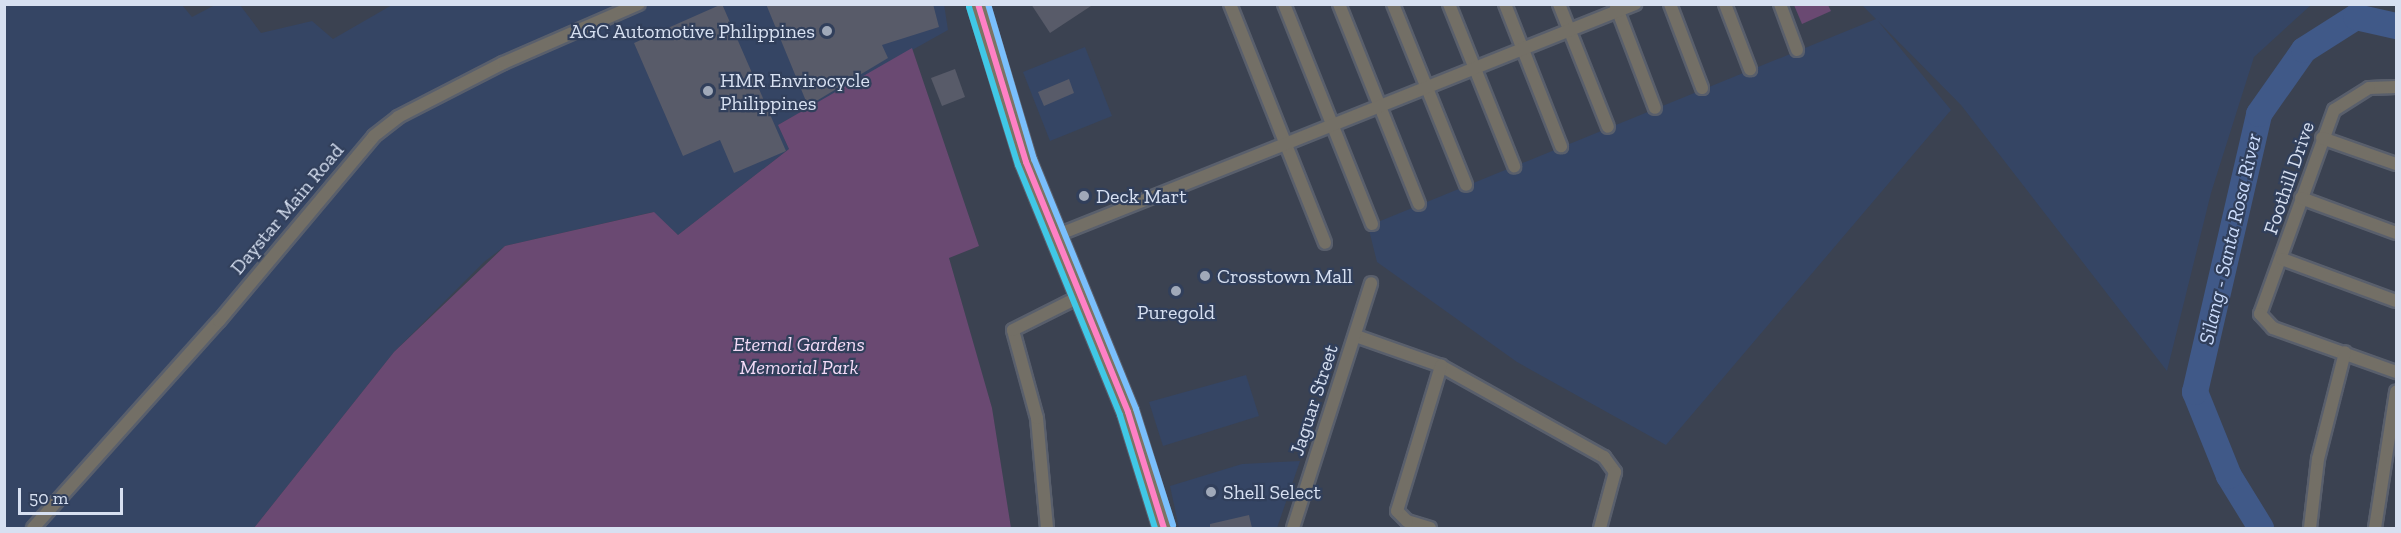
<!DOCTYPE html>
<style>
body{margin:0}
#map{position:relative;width:2401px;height:533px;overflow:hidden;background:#3b4251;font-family:"Zilla Slab",serif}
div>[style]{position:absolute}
.built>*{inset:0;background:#354564}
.green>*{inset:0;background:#6a4972}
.river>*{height:26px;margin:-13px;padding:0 13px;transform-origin:13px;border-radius:13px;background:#405988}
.building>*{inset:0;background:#585b69}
.roads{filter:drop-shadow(2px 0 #595f6c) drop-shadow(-2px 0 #595f6c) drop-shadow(0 2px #595f6c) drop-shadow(0 -2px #595f6c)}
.minor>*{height:12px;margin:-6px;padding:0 6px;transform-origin:6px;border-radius:6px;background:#736f66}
.primary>*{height:20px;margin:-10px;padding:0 10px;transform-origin:10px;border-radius:10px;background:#7b7364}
.bus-1>*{height:6px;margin:-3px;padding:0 3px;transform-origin:3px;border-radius:3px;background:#ff80c5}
.bus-2>*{height:6px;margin:-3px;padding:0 3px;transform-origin:3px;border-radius:3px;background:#40c8e6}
.bus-3>*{height:6px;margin:-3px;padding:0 3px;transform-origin:3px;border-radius:3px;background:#7abffc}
.dots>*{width:16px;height:16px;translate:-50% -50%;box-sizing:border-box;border:3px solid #313f5b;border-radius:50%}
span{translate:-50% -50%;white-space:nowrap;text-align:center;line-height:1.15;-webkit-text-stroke:4.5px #313f5b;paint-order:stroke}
.poi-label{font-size:20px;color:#d7e0f1}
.right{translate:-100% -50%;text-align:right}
.left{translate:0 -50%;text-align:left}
.street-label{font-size:20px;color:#d7e0f1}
.park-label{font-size:20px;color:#f4dbf7;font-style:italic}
.water-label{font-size:21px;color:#cbdcfc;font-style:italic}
.frame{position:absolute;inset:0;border:6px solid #d7e0f1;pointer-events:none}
.scale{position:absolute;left:18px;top:488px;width:105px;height:27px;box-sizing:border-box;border:3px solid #d7e0f1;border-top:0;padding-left:8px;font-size:18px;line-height:21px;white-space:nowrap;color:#d7e0f1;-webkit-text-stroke:4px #313f5b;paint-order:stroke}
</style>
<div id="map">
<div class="built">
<i style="clip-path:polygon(944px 4px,948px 30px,778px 125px,789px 149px,678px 235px,653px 212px,505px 246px,484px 262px,394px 352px,254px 528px,5px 528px,4px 5px,182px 5px,192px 17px,215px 5px,240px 5px,261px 33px,312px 21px,333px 39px,392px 5px)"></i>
<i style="clip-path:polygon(1862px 5px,2311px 5px,2254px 57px,2211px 193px,2167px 371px,1961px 105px,1878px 21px,1951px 110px,1666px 445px,1517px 362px,1377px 262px,1368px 226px,1876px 19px)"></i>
<i style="clip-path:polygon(1085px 47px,1112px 116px,1050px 141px,1023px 72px)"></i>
<i style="clip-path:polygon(1246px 375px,1259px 416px,1163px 446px,1149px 402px)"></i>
<i style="clip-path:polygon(1300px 461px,1277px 528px,1179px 528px,1170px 486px,1242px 464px)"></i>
</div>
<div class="green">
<i style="clip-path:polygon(1794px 5px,1828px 5px,1831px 11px,1802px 24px)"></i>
<i style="clip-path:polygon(912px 48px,979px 246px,949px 258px,992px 408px,1011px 528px,254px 528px,394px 352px,505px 246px,654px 212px,678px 235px,789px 149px,778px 125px)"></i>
</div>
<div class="river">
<i style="left:2261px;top:528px;width:61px;rotate:-121.6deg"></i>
<i style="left:2229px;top:476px;width:91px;rotate:-112deg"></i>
<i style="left:2195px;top:392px;width:285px;rotate:-77deg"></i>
<i style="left:2259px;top:114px;width:78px;rotate:-54.9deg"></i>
<i style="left:2304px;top:50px;width:62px;rotate:-32.4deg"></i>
<i style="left:2356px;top:17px;width:41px;rotate:12.7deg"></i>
</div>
<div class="building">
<i style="clip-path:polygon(722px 4px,786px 151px,734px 173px,720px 140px,683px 156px,634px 43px)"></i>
<i style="clip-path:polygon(766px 4px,933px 4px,939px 27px,882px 45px,888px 58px,808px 106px)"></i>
<i style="clip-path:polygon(1031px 4px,1094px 4px,1050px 33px)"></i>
<i style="clip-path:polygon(955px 69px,965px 97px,942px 106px,931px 78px)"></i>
<i style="clip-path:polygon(1069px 79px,1074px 93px,1044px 106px,1038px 92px)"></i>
<i style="clip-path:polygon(1249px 515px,1252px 528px,1210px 528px,1210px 524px)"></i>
</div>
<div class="roads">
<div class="minor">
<i style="left:1230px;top:4px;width:257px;rotate:68.3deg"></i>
<i style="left:1284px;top:4px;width:237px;rotate:68.2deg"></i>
<i style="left:1339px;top:4px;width:215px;rotate:68.2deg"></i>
<i style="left:1393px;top:4px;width:195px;rotate:68deg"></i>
<i style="left:1449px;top:4px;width:175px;rotate:68.1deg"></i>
<i style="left:1505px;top:4px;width:153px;rotate:68.5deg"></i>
<i style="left:1559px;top:4px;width:132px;rotate:68.3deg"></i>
<i style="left:1670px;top:4px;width:90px;rotate:69.1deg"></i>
<i style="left:1725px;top:4px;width:70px;rotate:69deg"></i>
<i style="left:1780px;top:4px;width:49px;rotate:69.7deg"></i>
<i style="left:1616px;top:6px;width:109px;rotate:69.1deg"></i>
<i style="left:2396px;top:87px;width:27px;rotate:178deg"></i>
<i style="left:2369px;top:88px;width:41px;rotate:147.8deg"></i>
<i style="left:2334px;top:110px;width:217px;rotate:109.9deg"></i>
<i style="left:2260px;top:314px;width:19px;rotate:47deg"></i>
<i style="left:2273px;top:328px;width:131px;rotate:19.7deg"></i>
<i style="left:2322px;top:138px;width:78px;rotate:19.4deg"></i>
<i style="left:2301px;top:198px;width:101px;rotate:20.2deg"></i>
<i style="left:1055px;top:236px;width:625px;rotate:-21.8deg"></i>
<i style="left:2282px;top:259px;width:121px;rotate:20.2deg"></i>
<i style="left:1356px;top:336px;width:90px;rotate:19.4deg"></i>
<i style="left:1441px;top:366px;width:187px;rotate:29.2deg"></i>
<i style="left:1604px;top:457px;width:19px;rotate:54deg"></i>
<i style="left:1615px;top:472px;width:58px;rotate:105deg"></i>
<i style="left:33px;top:528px;width:278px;rotate:-48.1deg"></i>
<i style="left:219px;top:321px;width:241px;rotate:-50deg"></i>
<i style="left:374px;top:136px;width:31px;rotate:-38deg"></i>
<i style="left:398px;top:117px;width:118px;rotate:-27.2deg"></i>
<i style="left:503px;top:63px;width:148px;rotate:-23.5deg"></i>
<i style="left:1047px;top:528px;width:110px;rotate:-95.2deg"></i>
<i style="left:1037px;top:418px;width:91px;rotate:-105.3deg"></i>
<i style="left:1013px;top:330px;width:76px;rotate:-26.6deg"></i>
<i style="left:1293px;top:528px;width:257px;rotate:-72.3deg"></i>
<i style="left:1430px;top:528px;width:24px;rotate:-163deg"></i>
<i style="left:1407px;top:521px;width:14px;rotate:-135deg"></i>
<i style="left:1397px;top:511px;width:152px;rotate:-73.1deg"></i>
<i style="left:2310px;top:528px;width:69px;rotate:-83.4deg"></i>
<i style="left:2318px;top:459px;width:110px;rotate:-75.8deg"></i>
<i style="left:2375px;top:528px;width:138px;rotate:-81.2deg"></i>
</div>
<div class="primary">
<i style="left:978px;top:4px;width:165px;rotate:73.1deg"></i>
<i style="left:1026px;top:162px;width:270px;rotate:67.8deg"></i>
<i style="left:1128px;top:412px;width:121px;rotate:72.8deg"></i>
</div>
</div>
<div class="bus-1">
<i style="left:978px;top:4px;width:165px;rotate:73.1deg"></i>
<i style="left:1026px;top:162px;width:270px;rotate:67.8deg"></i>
<i style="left:1128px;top:412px;width:121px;rotate:72.8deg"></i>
</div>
<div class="bus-2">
<i style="left:969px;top:7px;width:165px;rotate:72.8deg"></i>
<i style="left:1018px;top:165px;width:270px;rotate:67.8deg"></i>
<i style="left:1120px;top:415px;width:118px;rotate:72.8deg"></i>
</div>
<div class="bus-3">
<i style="left:988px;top:4px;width:162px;rotate:73.5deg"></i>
<i style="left:1034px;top:159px;width:270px;rotate:67.8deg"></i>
<i style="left:1136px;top:409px;width:122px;rotate:72.3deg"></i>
</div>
<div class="dots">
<i style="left:827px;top:31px;background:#a0a9b9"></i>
<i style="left:708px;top:91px;background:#a0a9b9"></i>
<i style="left:1084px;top:196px;background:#a0a9b9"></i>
<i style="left:1205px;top:276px;background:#a0a9b9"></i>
<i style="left:1176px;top:291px;background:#a0a9b9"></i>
<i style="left:1211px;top:492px;background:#a0a9b9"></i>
</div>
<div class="poi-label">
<span class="right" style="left:815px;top:31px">AGC Automotive Philippines</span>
<span class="left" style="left:720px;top:92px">HMR Envirocycle<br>Philippines</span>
<span class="left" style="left:1096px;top:196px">Deck Mart</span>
<span class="left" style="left:1217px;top:276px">Crosstown Mall</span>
<span style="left:1176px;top:312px">Puregold</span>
<span class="left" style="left:1223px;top:492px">Shell Select</span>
</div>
<div class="street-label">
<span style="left:2289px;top:178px;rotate:-71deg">Foothill Drive</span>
<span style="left:287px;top:209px;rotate:-50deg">Daystar Main Road</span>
<span style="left:1314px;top:400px;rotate:-72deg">Jaguar Street</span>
</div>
<div class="park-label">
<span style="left:799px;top:356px">Eternal Gardens<br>Memorial Park</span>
</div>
<div class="water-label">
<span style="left:2230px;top:239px;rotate:-77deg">Silang - Santa Rosa River</span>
</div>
<div class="frame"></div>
<div class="scale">50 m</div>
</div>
